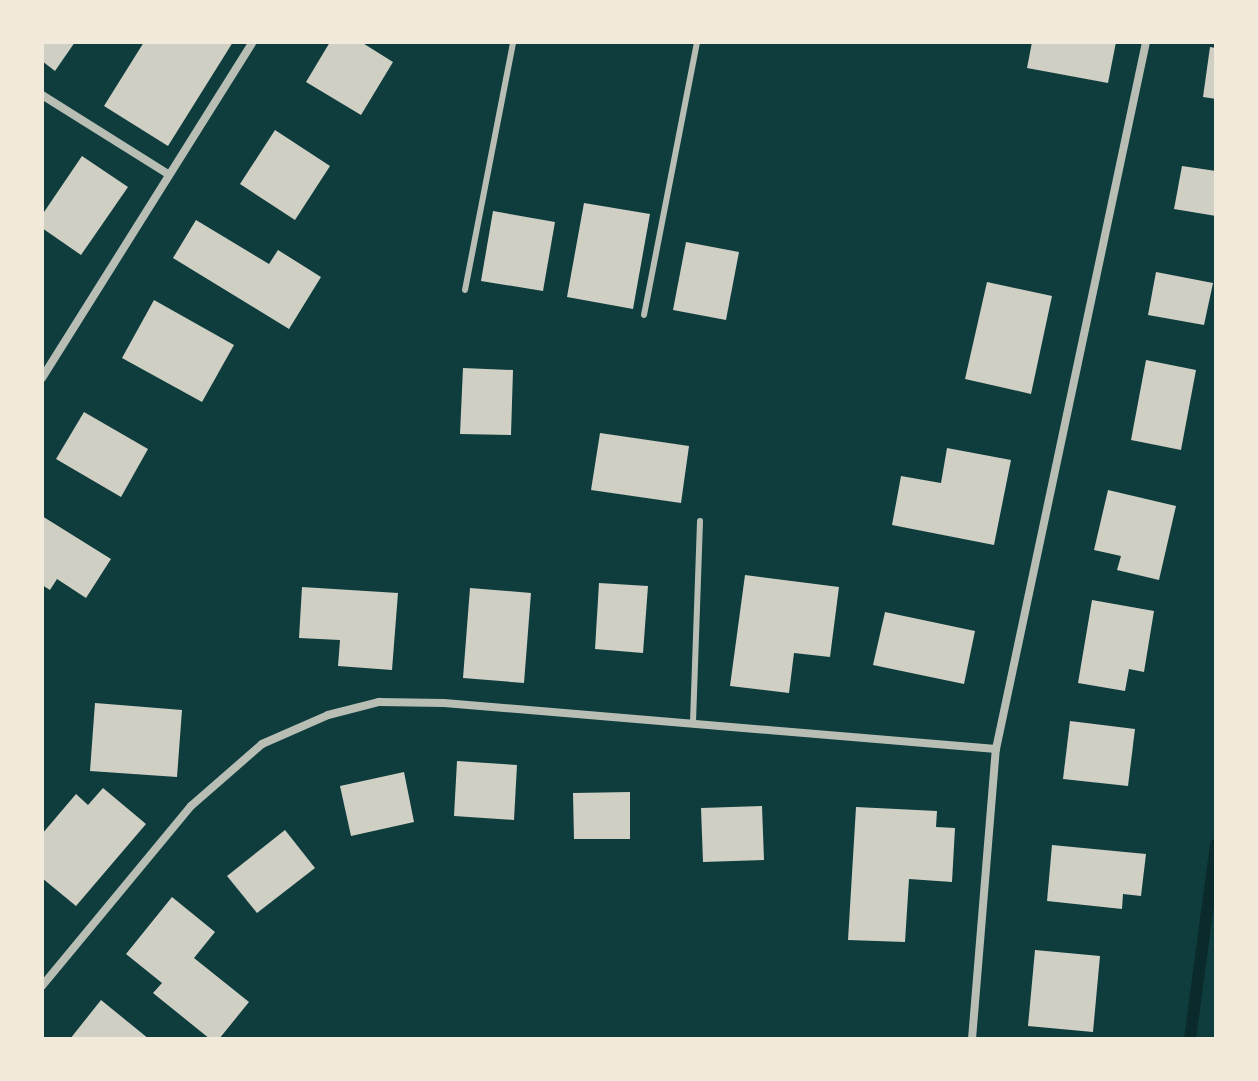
<!DOCTYPE html>
<style>
body{margin:0}
#map{position:relative;width:1258px;height:1081px;overflow:hidden;background:#0f3d3e;font-family:"Titillium Web",sans-serif}
div>[style]{position:absolute}
.stream>*{height:12px;margin:-6px;padding:0 6px;transform-origin:6px;border-radius:6px;background:#0a2a2b}
.building>*{inset:0;background:#cfcfc3}
.service>*{height:6px;margin:-3px;padding:0 3px;transform-origin:3px;border-radius:3px;background:#b8beb3}
.minor>*{height:8px;margin:-4px;padding:0 4px;transform-origin:4px;border-radius:4px;background:#b8beb3}
span{translate:-50% -50%;white-space:nowrap;text-align:center;line-height:1.15;-webkit-text-stroke:6px #f1e9da;paint-order:stroke}
.frame{position:absolute;inset:0;border:44px solid #f1e9da;pointer-events:none}
</style>
<div id="map">
<div class="stream">
<i style="left:1190px;top:1039px;width:196px;rotate:-82.4deg"></i>
</div>
<div class="building">
<i style="clip-path:polygon(42px 42px,75px 42px,55px 71px,42px 61px)"></i>
<i style="clip-path:polygon(144px 42px,233px 42px,168px 146px,104px 106px)"></i>
<i style="clip-path:polygon(330px 42px,361px 42px,393px 62px,361px 115px,306px 82px)"></i>
<i style="clip-path:polygon(1032px 42px,1116px 42px,1108px 83px,1027px 68px)"></i>
<i style="clip-path:polygon(1210px 47px,1216px 48px,1216px 99px,1203px 97px)"></i>
<i style="clip-path:polygon(275px 130px,330px 166px,295px 220px,240px 184px)"></i>
<i style="clip-path:polygon(82px 156px,128px 187px,81px 255px,42px 228px,42px 215px)"></i>
<i style="clip-path:polygon(1182px 166px,1216px 171px,1216px 216px,1174px 209px)"></i>
<i style="clip-path:polygon(584px 203px,650px 214px,633px 309px,567px 297px)"></i>
<i style="clip-path:polygon(493px 211px,555px 222px,543px 291px,481px 281px)"></i>
<i style="clip-path:polygon(196px 220px,269px 264px,278px 250px,321px 277px,289px 329px,173px 258px)"></i>
<i style="clip-path:polygon(686px 242px,739px 252px,726px 320px,673px 310px)"></i>
<i style="clip-path:polygon(1156px 272px,1213px 283px,1204px 325px,1148px 315px)"></i>
<i style="clip-path:polygon(987px 282px,1052px 296px,1031px 394px,965px 379px)"></i>
<i style="clip-path:polygon(154px 300px,234px 345px,202px 402px,122px 358px)"></i>
<i style="clip-path:polygon(1146px 360px,1196px 370px,1181px 450px,1131px 440px)"></i>
<i style="clip-path:polygon(463px 368px,513px 370px,511px 435px,460px 434px)"></i>
<i style="clip-path:polygon(84px 412px,148px 449px,121px 497px,56px 459px)"></i>
<i style="clip-path:polygon(600px 433px,689px 446px,681px 503px,591px 490px)"></i>
<i style="clip-path:polygon(947px 448px,1011px 460px,994px 545px,892px 525px,901px 476px,941px 483px)"></i>
<i style="clip-path:polygon(1108px 490px,1176px 506px,1159px 580px,1117px 570px,1121px 556px,1094px 550px)"></i>
<i style="clip-path:polygon(42px 516px,111px 559px,86px 598px,57px 579px,50px 590px,42px 585px)"></i>
<i style="clip-path:polygon(745px 575px,839px 587px,830px 657px,794px 653px,789px 693px,730px 686px)"></i>
<i style="clip-path:polygon(599px 583px,648px 586px,643px 653px,595px 649px)"></i>
<i style="clip-path:polygon(302px 587px,398px 593px,392px 670px,338px 666px,340px 640px,299px 638px)"></i>
<i style="clip-path:polygon(470px 588px,531px 593px,524px 683px,463px 678px)"></i>
<i style="clip-path:polygon(1092px 600px,1154px 611px,1144px 672px,1129px 669px,1125px 691px,1078px 683px)"></i>
<i style="clip-path:polygon(885px 612px,975px 631px,964px 684px,873px 665px)"></i>
<i style="clip-path:polygon(95px 703px,182px 710px,177px 777px,90px 771px)"></i>
<i style="clip-path:polygon(1070px 721px,1135px 729px,1128px 786px,1063px 779px)"></i>
<i style="clip-path:polygon(457px 761px,517px 765px,514px 820px,454px 816px)"></i>
<i style="clip-path:polygon(404px 772px,414px 822px,351px 836px,340px 786px)"></i>
<i style="clip-path:polygon(103px 788px,146px 824px,76px 906px,42px 878px,42px 834px,76px 794px,88px 805px)"></i>
<i style="clip-path:polygon(630px 792px,630px 839px,574px 839px,573px 793px)"></i>
<i style="clip-path:polygon(762px 806px,764px 860px,703px 862px,701px 808px)"></i>
<i style="clip-path:polygon(856px 807px,937px 811px,936px 827px,955px 828px,952px 882px,909px 879px,905px 942px,848px 940px)"></i>
<i style="clip-path:polygon(285px 830px,315px 868px,257px 913px,227px 876px)"></i>
<i style="clip-path:polygon(1052px 845px,1146px 854px,1141px 896px,1123px 894px,1122px 909px,1047px 901px)"></i>
<i style="clip-path:polygon(172px 897px,215px 932px,194px 958px,249px 1002px,219px 1039px,210px 1039px,153px 993px,162px 983px,126px 954px)"></i>
<i style="clip-path:polygon(1035px 950px,1100px 956px,1093px 1032px,1028px 1026px)"></i>
<i style="clip-path:polygon(101px 1000px,149px 1039px,70px 1039px)"></i>
</div>
<div class="service">
<i style="left:465px;top:290px;width:253px;rotate:-79deg"></i>
<i style="left:644px;top:315px;width:278px;rotate:-79deg"></i>
<i style="left:693px;top:722px;width:201px;rotate:-88deg"></i>
</div>
<div class="minor">
<i style="left:42px;top:95px;width:149px;rotate:32.1deg"></i>
<i style="left:42px;top:378px;width:397px;rotate:-57.9deg"></i>
<i style="left:42px;top:986px;width:234px;rotate:-50.4deg"></i>
<i style="left:191px;top:806px;width:94px;rotate:-41.1deg"></i>
<i style="left:262px;top:744px;width:72px;rotate:-23.7deg"></i>
<i style="left:328px;top:715px;width:53px;rotate:-14.3deg"></i>
<i style="left:379px;top:702px;width:65px;rotate:0.9deg"></i>
<i style="left:444px;top:703px;width:554px;rotate:4.76deg"></i>
<i style="left:972px;top:1039px;width:291px;rotate:-85.3deg"></i>
<i style="left:996px;top:749px;width:723px;rotate:-78.02deg"></i>
</div>
<div class="frame"></div>
</div>
